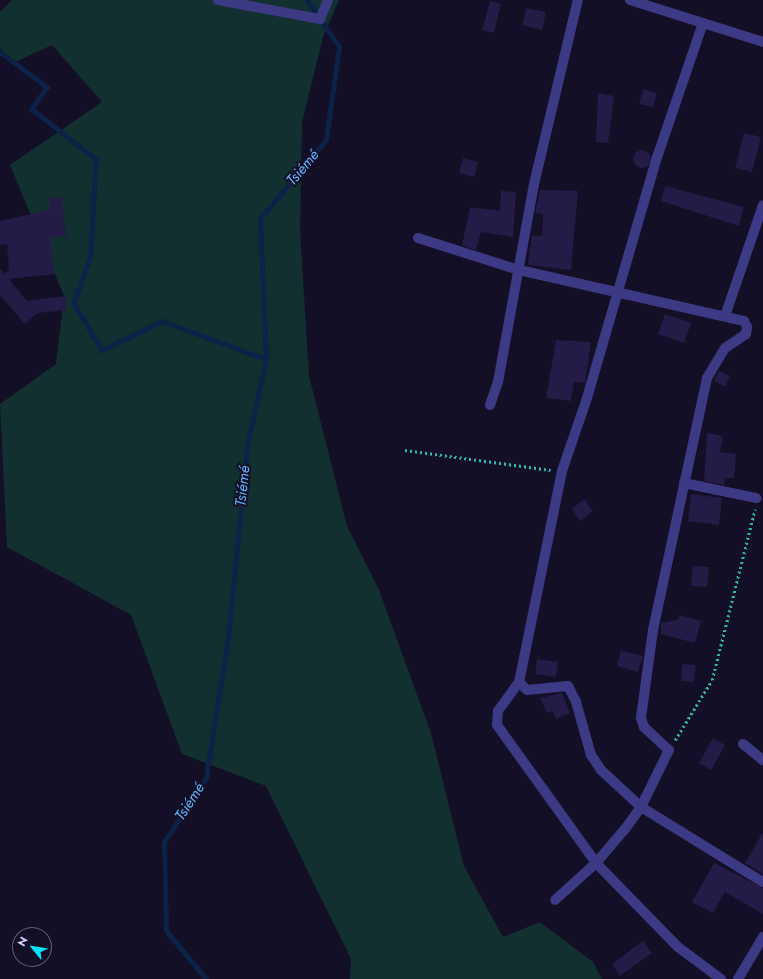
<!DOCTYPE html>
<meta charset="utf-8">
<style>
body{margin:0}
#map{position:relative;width:763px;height:979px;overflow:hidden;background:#130f26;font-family:Jost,sans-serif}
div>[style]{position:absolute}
.green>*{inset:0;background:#12302f}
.stream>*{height:4.5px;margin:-2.25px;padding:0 2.25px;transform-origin:2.25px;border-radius:2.25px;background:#0c2248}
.building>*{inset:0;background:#241b47}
.round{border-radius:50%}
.path>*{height:2.5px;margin-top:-1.25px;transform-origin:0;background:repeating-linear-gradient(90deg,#2fb8b0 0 2px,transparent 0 5px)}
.minor>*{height:10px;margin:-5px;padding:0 5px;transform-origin:5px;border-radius:5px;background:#3d3a85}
span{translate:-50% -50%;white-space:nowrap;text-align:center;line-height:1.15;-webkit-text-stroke:4px #130f26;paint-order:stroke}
.water-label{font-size:15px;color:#62b6ff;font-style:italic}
.north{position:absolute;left:12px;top:927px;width:40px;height:40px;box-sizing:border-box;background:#130f26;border:1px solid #625e7d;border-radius:50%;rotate:300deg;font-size:11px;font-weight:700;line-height:16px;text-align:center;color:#d9d4ff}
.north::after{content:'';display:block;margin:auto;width:14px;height:18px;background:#00e5ff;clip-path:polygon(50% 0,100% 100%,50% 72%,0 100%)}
</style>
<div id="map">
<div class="green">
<i style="clip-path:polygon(12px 0,339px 0,323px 37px,302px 122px,300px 232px,309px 376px,347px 526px,379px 590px,431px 733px,464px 866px,503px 937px,540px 922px,593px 962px,602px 979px,350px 979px,351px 959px,266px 786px,182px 754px,131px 615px,7px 547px,0 404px,56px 364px,64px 296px,10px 165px,102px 102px,52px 45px,13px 63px,0 48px,0 12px)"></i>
</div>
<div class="stream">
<i style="left:0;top:52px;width:59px;rotate:36.7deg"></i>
<i style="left:47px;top:87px;width:27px;rotate:124deg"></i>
<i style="left:32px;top:109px;width:81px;rotate:38deg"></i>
<i style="left:96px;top:159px;width:97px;rotate:93deg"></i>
<i style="left:91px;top:256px;width:50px;rotate:109.9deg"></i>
<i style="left:74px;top:303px;width:55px;rotate:59.2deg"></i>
<i style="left:102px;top:350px;width:67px;rotate:-25.8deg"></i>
<i style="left:162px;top:321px;width:111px;rotate:20.1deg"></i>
<i style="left:206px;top:979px;width:62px;rotate:-129.8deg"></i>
<i style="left:166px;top:931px;width:89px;rotate:-91.3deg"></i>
<i style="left:164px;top:842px;width:77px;rotate:-56.7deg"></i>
<i style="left:206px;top:778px;width:142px;rotate:-81.1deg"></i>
<i style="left:228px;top:638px;width:193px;rotate:-84.3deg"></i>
<i style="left:247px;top:446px;width:89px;rotate:-77.7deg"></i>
<i style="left:266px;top:359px;width:140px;rotate:-92.5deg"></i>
<i style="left:260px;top:219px;width:103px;rotate:-50.1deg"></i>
<i style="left:326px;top:140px;width:94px;rotate:-82deg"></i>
<i style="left:339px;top:47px;width:57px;rotate:-124.2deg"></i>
</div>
<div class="building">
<i style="clip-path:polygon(490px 1px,501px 4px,494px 33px,482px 30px)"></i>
<i style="clip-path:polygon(526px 8px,546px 12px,542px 30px,522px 25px)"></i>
<i style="clip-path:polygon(643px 89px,657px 93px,653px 107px,639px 104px)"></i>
<i style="clip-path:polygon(598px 93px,614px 96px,608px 143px,596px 142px)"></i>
<i style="clip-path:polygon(744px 133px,761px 137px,752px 172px,735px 168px)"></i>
<i class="round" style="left:633px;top:150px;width:18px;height:18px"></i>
<i style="clip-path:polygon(463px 158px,478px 162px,474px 177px,459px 173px)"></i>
<i style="clip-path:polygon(665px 186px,744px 207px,739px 226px,661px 201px)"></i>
<i style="clip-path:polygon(540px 190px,578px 191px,571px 270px,528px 265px,532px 235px,542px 236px,543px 214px,535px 213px)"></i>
<i style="clip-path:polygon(501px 191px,516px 192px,513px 237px,481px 232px,476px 250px,462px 245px,470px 207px,500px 211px)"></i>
<i style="clip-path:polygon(62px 197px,66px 236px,50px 237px,54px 274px,9px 279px,27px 301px,66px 296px,67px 310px,38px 313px,25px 324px,0 295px,0 269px,5px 274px,9px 270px,7px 244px,0 245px,0 221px,50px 210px,49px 198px)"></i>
<i style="clip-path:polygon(665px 314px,691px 323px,684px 343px,658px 334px)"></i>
<i style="clip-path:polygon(556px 340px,591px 342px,585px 383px,574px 382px,571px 401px,546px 398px)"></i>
<i style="clip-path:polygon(719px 371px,730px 376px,725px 387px,714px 381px)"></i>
<i style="clip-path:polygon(707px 433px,723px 436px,720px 452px,736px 454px,734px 478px,725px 478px,724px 485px,704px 481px)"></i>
<i style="clip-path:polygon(691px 494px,722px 498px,719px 525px,688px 521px)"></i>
<i style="clip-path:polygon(584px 499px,593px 511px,580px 521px,572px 509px)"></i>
<i style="clip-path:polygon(693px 566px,709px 567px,707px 587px,691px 586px)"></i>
<i style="clip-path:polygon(679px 615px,701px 621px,695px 643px,661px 634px,661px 623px,677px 620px)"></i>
<i style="clip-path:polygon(621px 651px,643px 656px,638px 672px,617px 666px)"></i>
<i style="clip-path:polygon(537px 659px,558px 662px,556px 677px,535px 674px)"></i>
<i style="clip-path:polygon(682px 664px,696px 665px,694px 682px,681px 681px)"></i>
<i style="clip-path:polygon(562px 693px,570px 713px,556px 719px,552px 711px,547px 713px,540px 698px)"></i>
<i style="clip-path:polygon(713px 738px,725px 745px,711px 770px,699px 763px)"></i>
<i style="clip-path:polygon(763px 832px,763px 874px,745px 863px)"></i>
<i style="clip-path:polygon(714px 863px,763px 888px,763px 914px,725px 892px,713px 913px,692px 902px)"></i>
<i style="clip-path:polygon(643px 941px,652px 953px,620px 976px,612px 964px)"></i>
</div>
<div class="path">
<i style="left:405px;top:450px;width:147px;rotate:7.8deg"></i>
<i style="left:675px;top:740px;width:70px;rotate:-58.3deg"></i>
<i style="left:712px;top:680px;width:176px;rotate:-75.9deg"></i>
</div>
<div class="minor">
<i style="left:218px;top:0;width:104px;rotate:10.6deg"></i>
<i style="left:320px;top:19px;width:21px;rotate:-67deg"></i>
<i style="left:630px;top:0;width:139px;rotate:17.5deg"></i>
<i style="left:703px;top:23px;width:142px;rotate:108.9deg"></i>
<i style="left:657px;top:157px;width:251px;rotate:106.2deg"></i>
<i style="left:587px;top:398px;width:77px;rotate:108.9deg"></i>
<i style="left:562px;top:471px;width:215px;rotate:101.5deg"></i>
<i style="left:519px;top:682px;width:11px;rotate:45deg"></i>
<i style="left:527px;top:690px;width:41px;rotate:-5.6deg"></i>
<i style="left:568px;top:686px;width:18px;rotate:63deg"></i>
<i style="left:576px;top:702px;width:55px;rotate:74.2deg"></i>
<i style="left:591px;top:755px;width:18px;rotate:56deg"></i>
<i style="left:601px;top:770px;width:54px;rotate:42.8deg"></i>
<i style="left:641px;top:807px;width:143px;rotate:31.6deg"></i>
<i style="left:418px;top:238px;width:106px;rotate:17.6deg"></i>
<i style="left:519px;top:270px;width:231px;rotate:12.8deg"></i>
<i style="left:744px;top:321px;width:7px;rotate:63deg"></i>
<i style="left:747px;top:327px;width:7px;rotate:98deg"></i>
<i style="left:746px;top:334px;width:25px;rotate:146deg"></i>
<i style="left:725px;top:348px;width:35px;rotate:121deg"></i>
<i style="left:707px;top:378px;width:258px;rotate:102.1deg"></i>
<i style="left:653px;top:630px;width:89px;rotate:97.8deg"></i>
<i style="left:641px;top:718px;width:9px;rotate:72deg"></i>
<i style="left:644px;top:727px;width:34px;rotate:43deg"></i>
<i style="left:669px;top:750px;width:64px;rotate:116.2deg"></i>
<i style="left:641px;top:807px;width:29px;rotate:126deg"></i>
<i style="left:624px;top:830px;width:43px;rotate:130.3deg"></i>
<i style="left:596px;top:863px;width:55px;rotate:137.9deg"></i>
<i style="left:725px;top:316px;width:117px;rotate:-71.1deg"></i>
<i style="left:490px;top:405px;width:24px;rotate:-71deg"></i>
<i style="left:498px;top:382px;width:201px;rotate:-79.7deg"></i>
<i style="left:534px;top:184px;width:189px;rotate:-76.6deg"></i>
<i style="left:684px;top:483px;width:74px;rotate:11.8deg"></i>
<i style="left:519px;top:682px;width:36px;rotate:126deg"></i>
<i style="left:498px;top:711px;width:14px;rotate:94deg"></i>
<i style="left:497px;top:725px;width:170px;rotate:54.3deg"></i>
<i style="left:596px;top:863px;width:117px;rotate:45.7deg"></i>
<i style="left:678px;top:947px;width:54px;rotate:36.7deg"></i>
<i style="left:743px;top:744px;width:26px;rotate:39deg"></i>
<i style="left:738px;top:979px;width:49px;rotate:-59.2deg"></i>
</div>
<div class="water-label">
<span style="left:303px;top:168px;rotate:-50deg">Tsiémé</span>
<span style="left:243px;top:486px;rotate:-84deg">Tsiémé</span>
<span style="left:190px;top:802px;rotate:-57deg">Tsiémé</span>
</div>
<div class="north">N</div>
</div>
